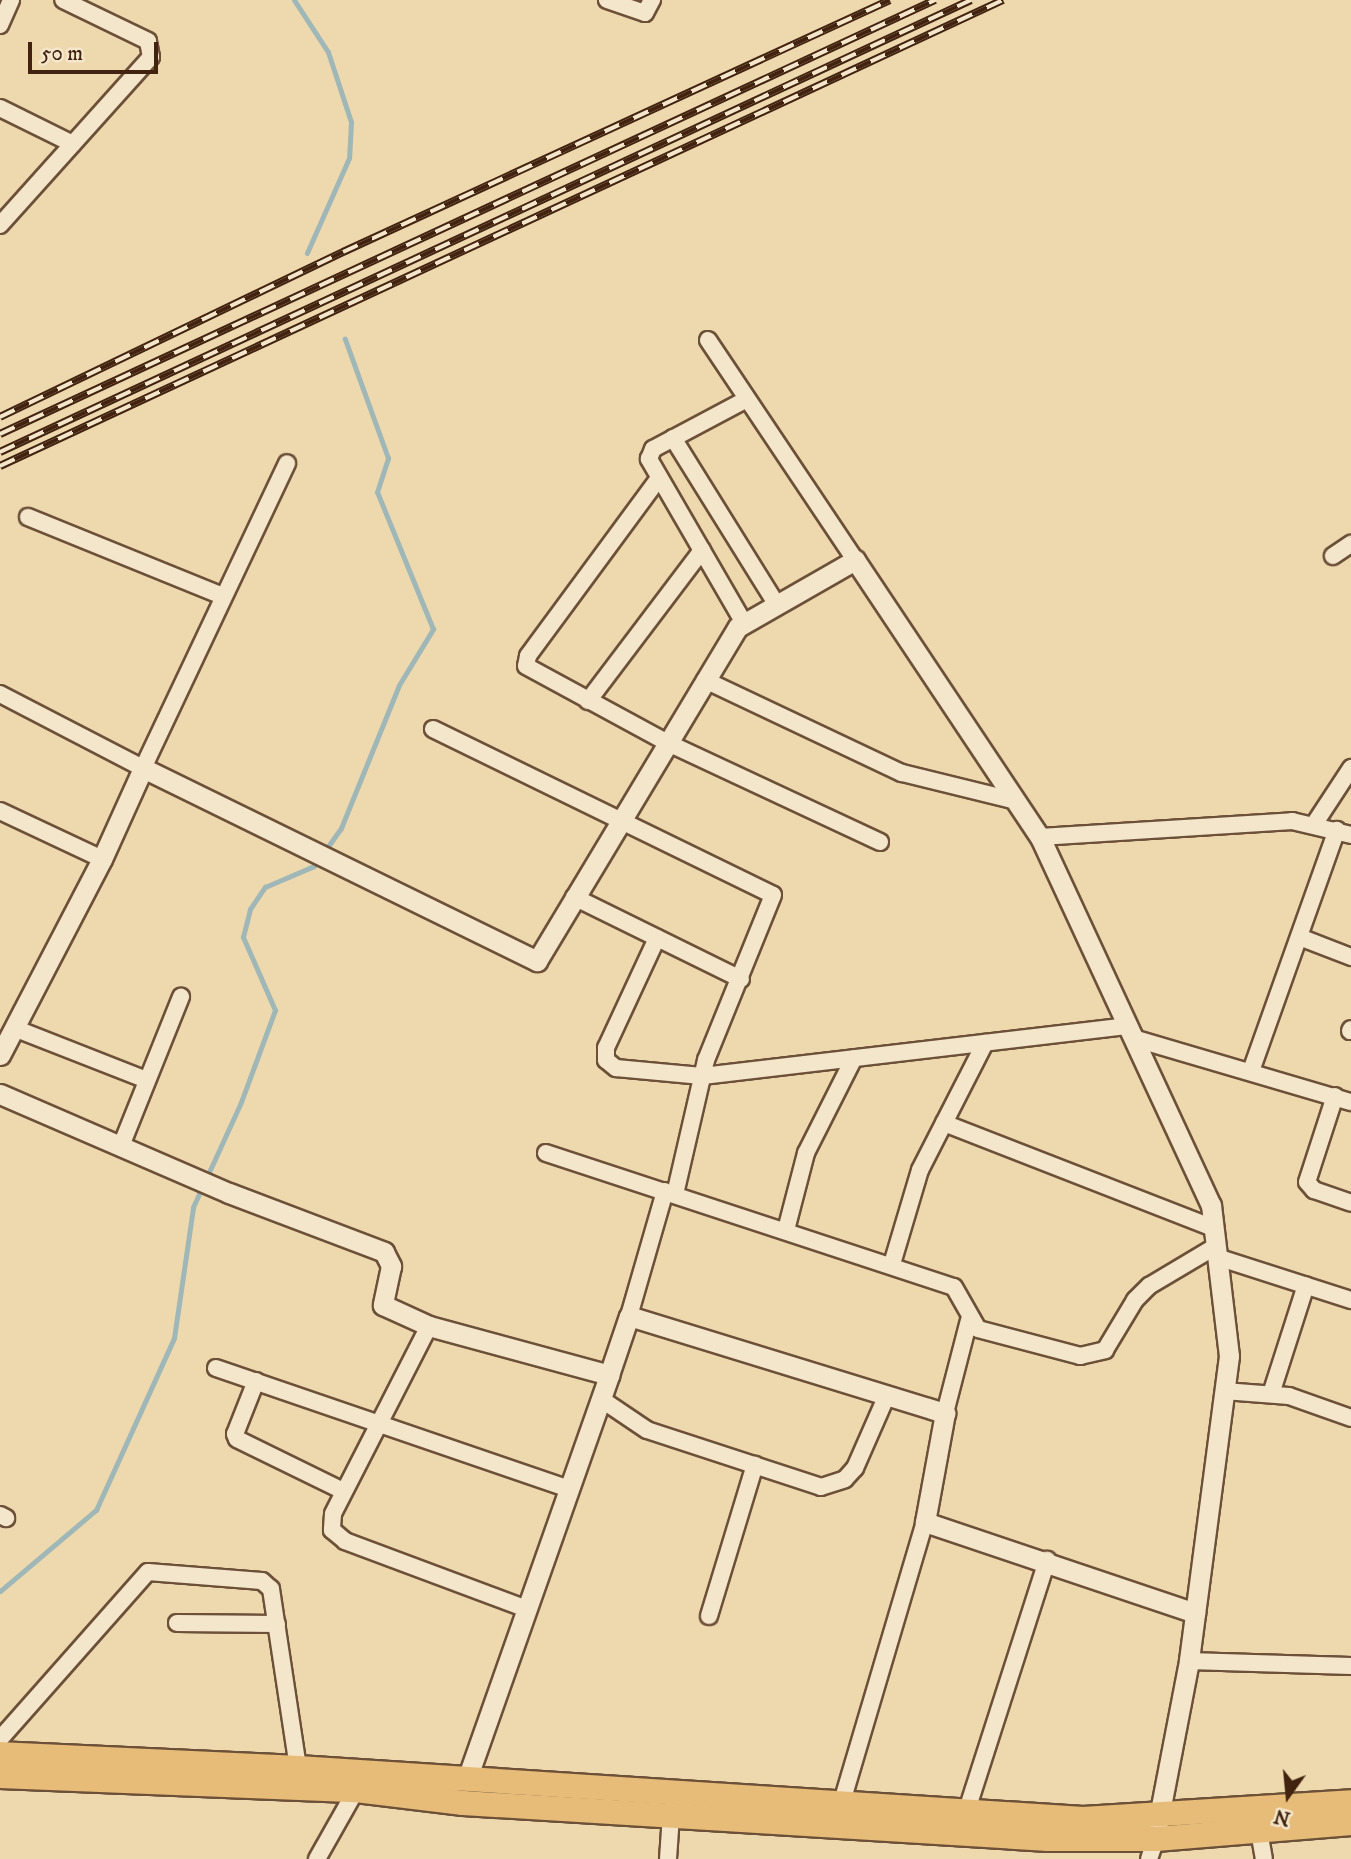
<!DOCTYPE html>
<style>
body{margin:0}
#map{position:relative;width:1351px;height:1859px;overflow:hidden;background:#eed9af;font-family:"IM FELL DW Pica",serif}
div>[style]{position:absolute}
.stream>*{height:5px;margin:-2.5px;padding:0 2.5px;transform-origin:2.5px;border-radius:2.5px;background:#a0b7b7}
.roads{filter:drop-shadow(2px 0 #6c5038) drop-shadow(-2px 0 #6c5038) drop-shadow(0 2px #6c5038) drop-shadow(0 -2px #6c5038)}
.minor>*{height:16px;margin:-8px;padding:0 8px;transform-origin:8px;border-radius:8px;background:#f4e6cb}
.tertiary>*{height:19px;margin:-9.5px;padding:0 9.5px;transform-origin:9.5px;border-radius:9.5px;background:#f4e6cb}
.primary>*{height:24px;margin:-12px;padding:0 12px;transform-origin:12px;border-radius:12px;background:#e7bc78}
.rail>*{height:8px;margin-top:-4px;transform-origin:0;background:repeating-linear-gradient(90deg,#f4e6cb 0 16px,#412310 0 32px);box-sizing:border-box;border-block:2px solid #412310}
span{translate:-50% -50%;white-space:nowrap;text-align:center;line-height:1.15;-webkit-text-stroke:7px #f4e6cb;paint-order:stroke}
.north{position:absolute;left:1253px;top:1761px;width:70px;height:70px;-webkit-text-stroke:5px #f4e6cb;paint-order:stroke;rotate:195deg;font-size:19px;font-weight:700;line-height:28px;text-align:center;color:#412310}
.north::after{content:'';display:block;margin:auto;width:24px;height:32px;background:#412310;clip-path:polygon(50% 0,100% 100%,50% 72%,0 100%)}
.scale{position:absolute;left:28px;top:42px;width:130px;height:32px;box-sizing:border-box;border:4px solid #412310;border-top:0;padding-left:9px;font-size:21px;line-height:24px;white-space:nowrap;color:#412310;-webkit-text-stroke:5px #f4e6cb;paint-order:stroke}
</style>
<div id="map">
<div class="stream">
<i style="left:294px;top:0;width:62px;rotate:56.8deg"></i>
<i style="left:328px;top:52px;width:74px;rotate:71.8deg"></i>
<i style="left:351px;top:122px;width:36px;rotate:93deg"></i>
<i style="left:349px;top:158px;width:104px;rotate:113.9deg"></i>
<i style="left:0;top:1591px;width:126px;rotate:-40.2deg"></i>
<i style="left:96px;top:1510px;width:189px;rotate:-65.6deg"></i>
<i style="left:174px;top:1338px;width:132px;rotate:-81.7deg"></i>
<i style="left:193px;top:1207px;width:115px;rotate:-65.4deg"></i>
<i style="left:241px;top:1102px;width:98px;rotate:-69.7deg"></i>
<i style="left:275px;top:1010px;width:80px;rotate:-113.7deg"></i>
<i style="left:243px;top:937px;width:29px;rotate:-76deg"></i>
<i style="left:250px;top:909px;width:27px;rotate:-56deg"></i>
<i style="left:265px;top:887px;width:53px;rotate:-23.2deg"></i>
<i style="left:314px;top:866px;width:47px;rotate:-54.6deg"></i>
<i style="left:341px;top:828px;width:154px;rotate:-67.9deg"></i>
<i style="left:399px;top:685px;width:66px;rotate:-58.7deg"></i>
<i style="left:433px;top:629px;width:148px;rotate:-112.2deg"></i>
<i style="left:377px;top:492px;width:36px;rotate:-72deg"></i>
<i style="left:388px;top:458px;width:127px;rotate:-109.9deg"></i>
</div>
<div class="roads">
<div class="minor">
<i style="left:607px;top:0;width:40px;rotate:18.9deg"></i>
<i style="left:645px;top:13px;width:15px;rotate:-62deg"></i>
<i style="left:0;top:25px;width:27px;rotate:-66deg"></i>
<i style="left:0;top:108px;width:81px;rotate:26.3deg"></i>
<i style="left:0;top:225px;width:226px;rotate:-48.1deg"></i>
<i style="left:151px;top:57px;width:16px;rotate:-101deg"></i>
<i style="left:148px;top:41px;width:94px;rotate:-154.2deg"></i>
<i style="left:708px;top:340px;width:265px;rotate:56.2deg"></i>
<i style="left:673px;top:438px;width:197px;rotate:58.1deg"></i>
<i style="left:659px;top:478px;width:221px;rotate:126.4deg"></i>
<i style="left:528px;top:656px;width:10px;rotate:101deg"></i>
<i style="left:526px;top:666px;width:162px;rotate:28.5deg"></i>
<i style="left:668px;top:743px;width:234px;rotate:25deg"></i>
<i style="left:28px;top:517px;width:210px;rotate:22.1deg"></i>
<i style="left:1333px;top:556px;width:22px;rotate:-34deg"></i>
<i style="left:744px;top:623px;width:190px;rotate:-120.1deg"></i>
<i style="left:649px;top:459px;width:11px;rotate:-68deg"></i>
<i style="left:653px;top:449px;width:106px;rotate:-28deg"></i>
<i style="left:705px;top:680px;width:218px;rotate:25.3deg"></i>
<i style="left:902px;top:773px;width:117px;rotate:13.8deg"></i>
<i style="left:0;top:694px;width:161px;rotate:27.4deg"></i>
<i style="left:143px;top:768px;width:337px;rotate:-64.7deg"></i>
<i style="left:588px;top:701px;width:189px;rotate:-52.9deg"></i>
<i style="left:433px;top:729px;width:378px;rotate:26deg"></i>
<i style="left:773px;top:895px;width:178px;rotate:112.1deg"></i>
<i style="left:706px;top:1060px;width:138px;rotate:103deg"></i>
<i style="left:0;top:811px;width:113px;rotate:25.2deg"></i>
<i style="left:1315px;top:823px;width:66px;rotate:-56.8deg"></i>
<i style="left:1040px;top:837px;width:253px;rotate:-3.6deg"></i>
<i style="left:1292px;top:821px;width:61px;rotate:13.3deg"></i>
<i style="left:574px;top:897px;width:186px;rotate:26.2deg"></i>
<i style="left:657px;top:938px;width:121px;rotate:114.9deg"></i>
<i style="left:606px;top:1048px;width:12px;rotate:90deg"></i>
<i style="left:606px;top:1060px;width:13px;rotate:39deg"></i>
<i style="left:616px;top:1068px;width:86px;rotate:5.3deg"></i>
<i style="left:702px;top:1076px;width:428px;rotate:-6.7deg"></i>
<i style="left:1302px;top:938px;width:53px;rotate:21.2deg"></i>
<i style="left:14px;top:1028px;width:140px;rotate:21.4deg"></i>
<i style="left:1350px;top:1031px;width:2px;rotate:-63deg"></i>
<i style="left:1133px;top:1038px;width:227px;rotate:16.4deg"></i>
<i style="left:1251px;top:1071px;width:256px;rotate:-70.4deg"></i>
<i style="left:1335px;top:1096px;width:90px;rotate:108deg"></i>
<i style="left:1307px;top:1182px;width:11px;rotate:49deg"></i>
<i style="left:1314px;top:1190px;width:39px;rotate:19deg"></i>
<i style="left:944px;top:1123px;width:290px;rotate:21.3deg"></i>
<i style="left:121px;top:1146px;width:161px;rotate:-68.1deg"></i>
<i style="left:546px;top:1153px;width:429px;rotate:18.2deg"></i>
<i style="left:954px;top:1287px;width:48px;rotate:60.3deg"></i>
<i style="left:978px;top:1329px;width:106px;rotate:14.8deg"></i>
<i style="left:1080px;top:1356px;width:26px;rotate:-13deg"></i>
<i style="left:1105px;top:1350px;width:58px;rotate:-59deg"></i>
<i style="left:1135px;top:1300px;width:20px;rotate:-45deg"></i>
<i style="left:1149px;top:1286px;width:78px;rotate:-30.8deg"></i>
<i style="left:786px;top:1230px;width:80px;rotate:-75.4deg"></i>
<i style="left:806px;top:1153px;width:106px;rotate:-63.2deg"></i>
<i style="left:1217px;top:1257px;width:141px;rotate:17.8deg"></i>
<i style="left:892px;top:1264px;width:98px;rotate:-73.4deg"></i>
<i style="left:920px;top:1170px;width:143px;rotate:-62.9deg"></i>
<i style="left:629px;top:1316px;width:130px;rotate:-73.9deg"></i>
<i style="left:429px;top:1326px;width:211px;rotate:117.1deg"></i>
<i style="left:333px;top:1514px;width:16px;rotate:94deg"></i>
<i style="left:332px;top:1530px;width:17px;rotate:40deg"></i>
<i style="left:345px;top:1541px;width:194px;rotate:20.5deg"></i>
<i style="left:216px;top:1368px;width:373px;rotate:18.9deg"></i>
<i style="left:256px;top:1381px;width:57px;rotate:111.6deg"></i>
<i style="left:235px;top:1434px;width:5px;rotate:68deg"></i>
<i style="left:237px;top:1439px;width:118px;rotate:26.1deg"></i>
<i style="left:1224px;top:1391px;width:65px;rotate:4.4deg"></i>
<i style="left:1289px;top:1396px;width:66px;rotate:19.5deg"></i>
<i style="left:1271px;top:1394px;width:114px;rotate:-72.2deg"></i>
<i style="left:601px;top:1399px;width:55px;rotate:34deg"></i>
<i style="left:647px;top:1430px;width:183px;rotate:18.1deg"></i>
<i style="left:821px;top:1487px;width:25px;rotate:-18deg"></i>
<i style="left:845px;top:1479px;width:15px;rotate:-48deg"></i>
<i style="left:855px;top:1468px;width:80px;rotate:-66.3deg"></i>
<i style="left:945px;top:1413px;width:96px;rotate:-75.5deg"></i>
<i style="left:0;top:1515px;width:7px;rotate:27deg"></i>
<i style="left:709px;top:1616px;width:158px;rotate:-73.1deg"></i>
<i style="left:177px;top:1623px;width:100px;rotate:0.6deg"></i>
<i style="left:1189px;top:1661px;width:162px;rotate:1.8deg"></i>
<i style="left:0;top:1739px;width:223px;rotate:-48.5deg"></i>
<i style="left:148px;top:1572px;width:114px;rotate:4.5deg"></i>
<i style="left:262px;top:1581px;width:12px;rotate:42deg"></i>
<i style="left:271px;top:1589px;width:181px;rotate:81.4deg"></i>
<i style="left:841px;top:1805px;width:295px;rotate:-73.5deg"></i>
<i style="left:966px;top:1813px;width:266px;rotate:-72.2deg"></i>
<i style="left:1259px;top:1831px;width:28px;rotate:80deg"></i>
<i style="left:317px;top:1859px;width:79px;rotate:-60.5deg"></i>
<i style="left:668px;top:1859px;width:44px;rotate:-86.1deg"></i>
<i style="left:1149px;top:1859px;width:21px;rotate:-71deg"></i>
</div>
<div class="tertiary">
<i style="left:0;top:1055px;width:221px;rotate:-62.5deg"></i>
<i style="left:102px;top:859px;width:100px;rotate:-65.7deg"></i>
<i style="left:143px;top:768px;width:439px;rotate:26.1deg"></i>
<i style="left:537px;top:961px;width:390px;rotate:-59deg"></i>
<i style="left:738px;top:627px;width:135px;rotate:-29.8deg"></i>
<i style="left:855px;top:560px;width:333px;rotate:56.3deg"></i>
<i style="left:1040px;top:837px;width:406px;rotate:65.1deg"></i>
<i style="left:1211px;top:1205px;width:152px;rotate:83.2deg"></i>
<i style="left:1229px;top:1356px;width:308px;rotate:97.5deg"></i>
<i style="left:1189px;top:1661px;width:169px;rotate:100.9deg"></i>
<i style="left:0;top:1094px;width:249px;rotate:23.4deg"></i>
<i style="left:229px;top:1193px;width:166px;rotate:20.8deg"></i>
<i style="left:384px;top:1252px;width:16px;rotate:63deg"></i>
<i style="left:391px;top:1266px;width:40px;rotate:102deg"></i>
<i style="left:383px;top:1305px;width:51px;rotate:24.5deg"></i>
<i style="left:429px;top:1326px;width:187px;rotate:15.2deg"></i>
<i style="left:609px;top:1375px;width:62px;rotate:-71.3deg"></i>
<i style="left:629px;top:1316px;width:331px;rotate:17.1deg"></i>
<i style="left:945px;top:1413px;width:111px;rotate:100.4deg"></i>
<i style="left:925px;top:1522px;width:285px;rotate:18.6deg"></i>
<i style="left:467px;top:1779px;width:428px;rotate:-70.6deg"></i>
</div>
<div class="primary">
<i style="left:0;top:1754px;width:298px;rotate:2.7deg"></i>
<i style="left:298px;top:1768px;width:787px;rotate:3.72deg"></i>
<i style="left:1083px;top:1819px;width:269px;rotate:-3.6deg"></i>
<i style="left:0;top:1776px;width:356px;rotate:2.3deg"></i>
<i style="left:356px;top:1790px;width:108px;rotate:6.9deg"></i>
<i style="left:463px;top:1803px;width:586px;rotate:3.52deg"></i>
<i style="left:1048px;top:1839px;width:108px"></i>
<i style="left:1156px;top:1839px;width:196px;rotate:-4.7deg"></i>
</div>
</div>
<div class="rail">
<i style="left:0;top:417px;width:381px;rotate:-25.7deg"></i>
<i style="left:343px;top:252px;width:602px;rotate:-24.74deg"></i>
<i style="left:0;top:434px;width:1031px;rotate:-24.9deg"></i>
<i style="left:0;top:452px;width:1071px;rotate:-24.96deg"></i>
<i style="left:0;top:466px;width:1106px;rotate:-24.92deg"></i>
</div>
<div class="north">N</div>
<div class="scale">50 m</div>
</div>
